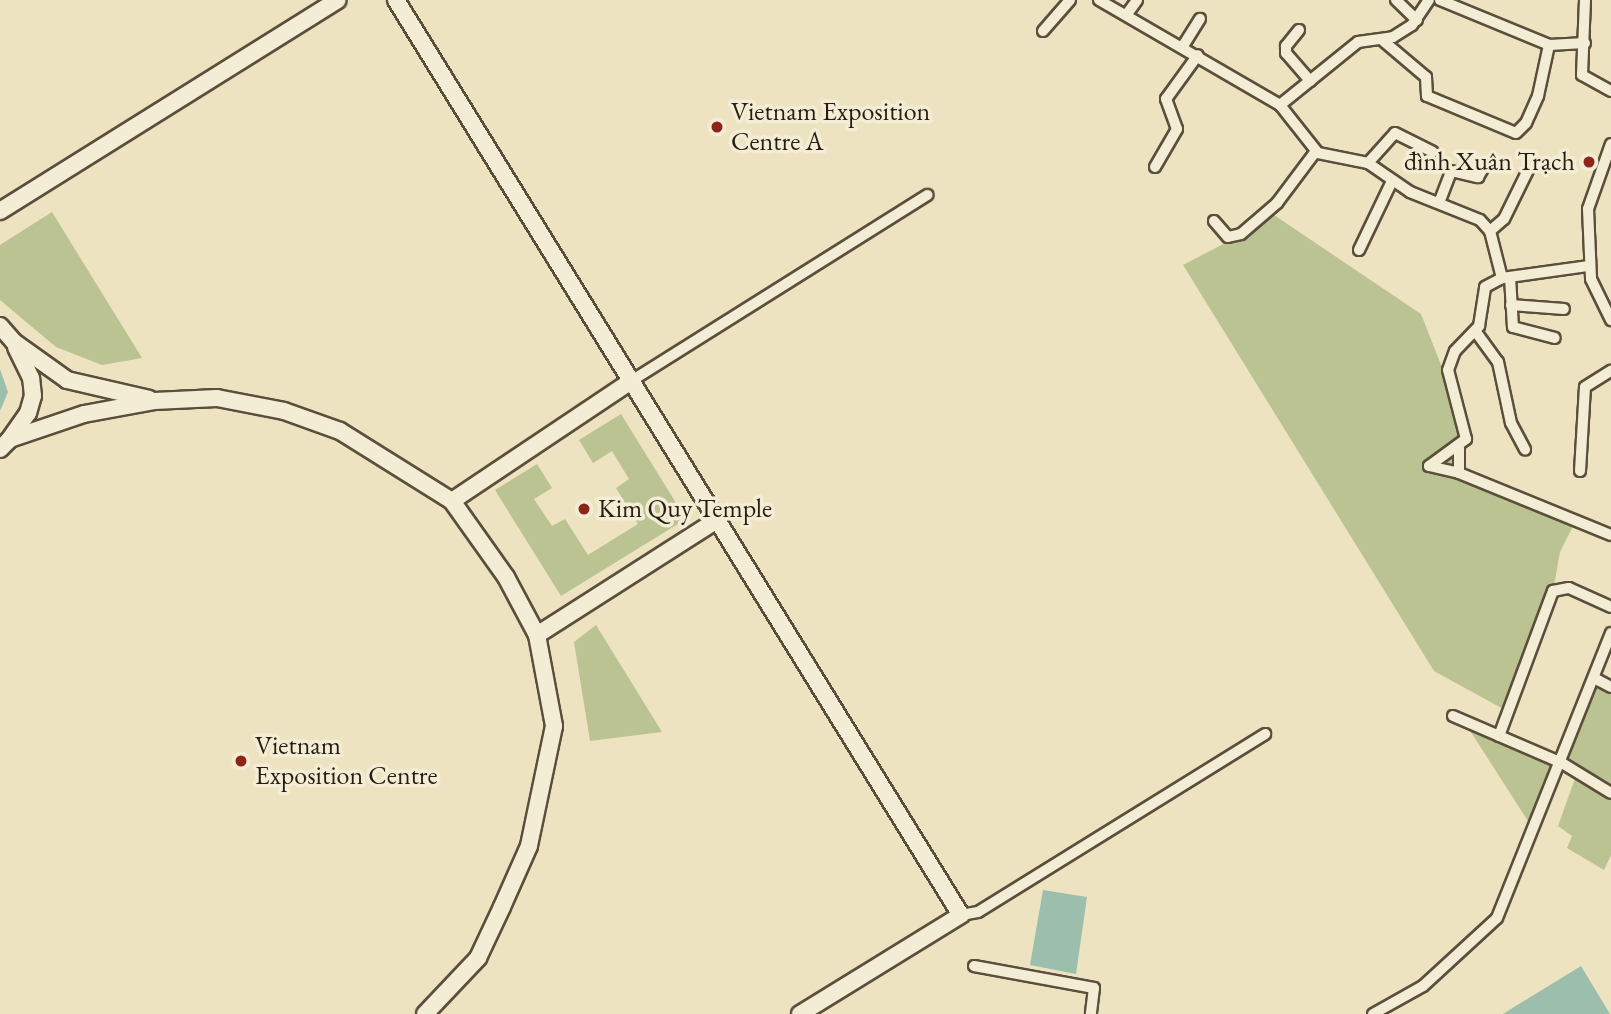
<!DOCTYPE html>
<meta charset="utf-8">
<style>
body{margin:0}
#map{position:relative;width:1611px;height:1014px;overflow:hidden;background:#eee3c0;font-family:"EB Garamond",serif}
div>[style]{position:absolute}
.green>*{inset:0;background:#bac391}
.water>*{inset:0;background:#9bbfac}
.roads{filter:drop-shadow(2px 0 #5b4e3b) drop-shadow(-2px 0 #5b4e3b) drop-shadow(0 2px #5b4e3b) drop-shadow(0 -2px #5b4e3b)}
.street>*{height:10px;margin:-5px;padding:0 5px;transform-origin:5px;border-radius:5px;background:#f4edd6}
.secondary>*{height:16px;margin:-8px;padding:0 8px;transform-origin:8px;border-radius:8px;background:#f4edd6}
.dots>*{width:19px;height:19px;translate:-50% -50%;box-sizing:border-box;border:4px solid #f4edd6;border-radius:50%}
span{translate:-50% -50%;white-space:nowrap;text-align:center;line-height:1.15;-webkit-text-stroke:7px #f4edd6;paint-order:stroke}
.poi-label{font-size:26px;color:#2a1c0f}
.left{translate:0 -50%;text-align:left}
.right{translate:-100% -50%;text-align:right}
</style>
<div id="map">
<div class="green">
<i style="clip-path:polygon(1268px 211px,1421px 314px,1467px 431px,1459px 448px,1458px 473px,1576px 520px,1560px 552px,1553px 591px,1507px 711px,1434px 671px,1183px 265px,1233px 239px)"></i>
<i style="clip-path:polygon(52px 212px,142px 358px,102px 365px,56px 347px,0 300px,0 245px)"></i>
<i style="clip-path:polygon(621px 414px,686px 519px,561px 596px,495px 490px,537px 464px,552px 488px,534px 499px,552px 526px,565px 519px,588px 555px,638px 524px,616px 488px,629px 479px,612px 451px,593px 463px,579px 440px)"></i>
<i style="clip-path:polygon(596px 625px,662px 732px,590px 741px,574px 642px)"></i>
<i style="clip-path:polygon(1594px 678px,1611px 687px,1611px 855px,1604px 870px,1567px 848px,1572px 836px,1558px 826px,1577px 773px,1562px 763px,1535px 832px,1467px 726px,1562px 763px)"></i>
</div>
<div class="water">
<i style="clip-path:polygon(0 369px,8px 392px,0 411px)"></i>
<i style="clip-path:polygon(1043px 890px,1087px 897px,1076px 974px,1030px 965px)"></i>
<i style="clip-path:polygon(1581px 966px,1610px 1014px,1503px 1014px,1514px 1007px)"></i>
</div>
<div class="roads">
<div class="street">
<i style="left:1099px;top:0;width:209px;rotate:30.1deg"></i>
<i style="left:1280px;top:105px;width:61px;rotate:51.6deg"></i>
<i style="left:1318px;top:153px;width:51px;rotate:11.3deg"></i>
<i style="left:1368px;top:163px;width:51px;rotate:34.6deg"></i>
<i style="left:1410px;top:192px;width:75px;rotate:21.8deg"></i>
<i style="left:1480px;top:220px;width:15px;rotate:48deg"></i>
<i style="left:1490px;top:231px;width:49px;rotate:75.7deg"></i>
<i style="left:1396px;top:0;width:29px;rotate:44deg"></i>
<i style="left:1440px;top:0;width:118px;rotate:22.4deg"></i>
<i style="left:1549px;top:45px;width:36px;rotate:-3deg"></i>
<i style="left:1585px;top:0;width:75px;rotate:92.3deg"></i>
<i style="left:1582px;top:75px;width:33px;rotate:29deg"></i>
<i style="left:1127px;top:14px;width:17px;rotate:-54deg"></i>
<i style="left:1299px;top:30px;width:21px;rotate:129deg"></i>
<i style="left:1286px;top:46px;width:7px;rotate:90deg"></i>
<i style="left:1286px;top:53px;width:37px;rotate:49deg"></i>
<i style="left:1043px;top:31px;width:41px;rotate:-48.9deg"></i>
<i style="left:1381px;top:39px;width:59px;rotate:40.2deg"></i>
<i style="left:1426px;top:77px;width:19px;rotate:87deg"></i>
<i style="left:1427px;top:96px;width:96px;rotate:22.6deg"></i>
<i style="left:1516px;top:133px;width:14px;rotate:-45deg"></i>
<i style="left:1526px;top:123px;width:30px;rotate:-66deg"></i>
<i style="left:1538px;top:96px;width:52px;rotate:-77.8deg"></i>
<i style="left:1183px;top:46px;width:32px;rotate:-58deg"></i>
<i style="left:1280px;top:105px;width:100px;rotate:-38.9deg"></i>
<i style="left:1358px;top:42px;width:35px;rotate:-8deg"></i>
<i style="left:1393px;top:37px;width:22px;rotate:-32deg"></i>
<i style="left:1412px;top:25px;width:30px;rotate:-56deg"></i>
<i style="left:1611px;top:144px;width:69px;rotate:109.5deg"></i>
<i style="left:1588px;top:209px;width:70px;rotate:87.5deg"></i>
<i style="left:1591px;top:279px;width:46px;rotate:64deg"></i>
<i style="left:1368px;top:163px;width:40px;rotate:-48deg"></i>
<i style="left:1395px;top:133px;width:42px;rotate:26.6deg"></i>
<i style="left:1155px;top:167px;width:44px;rotate:-59.9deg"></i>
<i style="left:1177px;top:129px;width:32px;rotate:-110deg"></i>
<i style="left:1166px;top:99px;width:54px;rotate:-54deg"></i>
<i style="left:1439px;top:203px;width:34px;rotate:-69deg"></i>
<i style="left:1451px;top:171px;width:28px;rotate:13deg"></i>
<i style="left:1478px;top:177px;width:14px;rotate:-60deg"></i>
<i style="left:1214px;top:221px;width:21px;rotate:49deg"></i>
<i style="left:1228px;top:237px;width:13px;rotate:-13deg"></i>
<i style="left:1241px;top:234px;width:48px;rotate:-40.7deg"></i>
<i style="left:1277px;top:203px;width:65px;rotate:-53.1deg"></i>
<i style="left:1490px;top:231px;width:18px;rotate:-41deg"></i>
<i style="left:1504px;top:219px;width:64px;rotate:-63.8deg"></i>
<i style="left:1359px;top:250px;width:76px;rotate:-64.4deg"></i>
<i style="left:1510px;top:277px;width:50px;rotate:86.6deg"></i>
<i style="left:1513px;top:327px;width:43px;rotate:14.7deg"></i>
<i style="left:1511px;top:305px;width:53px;rotate:4.3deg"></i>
<i style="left:1476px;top:332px;width:37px;rotate:54deg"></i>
<i style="left:1498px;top:362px;width:62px;rotate:78deg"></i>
<i style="left:1511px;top:423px;width:30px;rotate:62deg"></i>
<i style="left:631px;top:381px;width:350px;rotate:-32.1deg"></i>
<i style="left:1459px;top:448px;width:25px;rotate:90deg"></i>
<i style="left:1429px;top:466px;width:46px;rotate:-36.1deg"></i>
<i style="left:1466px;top:439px;width:71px;rotate:-104.6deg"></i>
<i style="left:1448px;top:370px;width:20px;rotate:-70deg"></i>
<i style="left:1455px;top:351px;width:35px;rotate:-46deg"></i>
<i style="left:1479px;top:326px;width:39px;rotate:-81deg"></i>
<i style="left:1485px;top:287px;width:19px;rotate:-28deg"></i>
<i style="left:1502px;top:278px;width:88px;rotate:-7.9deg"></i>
<i style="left:1429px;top:466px;width:31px;rotate:13deg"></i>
<i style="left:1459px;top:473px;width:164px;rotate:22.2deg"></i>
<i style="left:1580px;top:471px;width:84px;rotate:-86.6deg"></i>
<i style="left:1585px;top:387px;width:31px;rotate:-32deg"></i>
<i style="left:1594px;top:678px;width:19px;rotate:28deg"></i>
<i style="left:1453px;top:716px;width:119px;rotate:23.3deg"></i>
<i style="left:1562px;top:763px;width:57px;rotate:31.5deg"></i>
<i style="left:1499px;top:736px;width:155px;rotate:-69.6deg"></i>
<i style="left:1553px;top:591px;width:16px;rotate:-11deg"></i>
<i style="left:1569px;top:588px;width:46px;rotate:24.3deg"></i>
<i style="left:961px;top:915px;width:17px;rotate:-10deg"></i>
<i style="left:978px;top:912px;width:338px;rotate:-31.8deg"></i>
<i style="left:974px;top:966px;width:122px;rotate:10.4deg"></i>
<i style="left:1094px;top:988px;width:26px;rotate:97deg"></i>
<i style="left:1373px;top:1014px;width:57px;rotate:-29.2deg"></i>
<i style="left:1423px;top:986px;width:100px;rotate:-42.6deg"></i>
<i style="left:1497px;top:918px;width:307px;rotate:-68.2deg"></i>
</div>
<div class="secondary">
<i style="left:396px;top:0;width:1075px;rotate:58.31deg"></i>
<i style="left:961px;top:915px;width:189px;rotate:148.4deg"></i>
<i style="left:0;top:211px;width:398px;rotate:-32deg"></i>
<i style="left:0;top:326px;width:21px;rotate:49deg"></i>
<i style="left:14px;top:342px;width:65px;rotate:35.6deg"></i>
<i style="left:67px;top:380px;width:84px;rotate:13deg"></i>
<i style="left:9px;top:440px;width:33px;rotate:-55deg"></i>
<i style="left:28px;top:413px;width:18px;rotate:-74deg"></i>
<i style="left:33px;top:396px;width:18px;rotate:-96deg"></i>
<i style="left:31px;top:378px;width:34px;rotate:-116deg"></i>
<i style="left:0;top:449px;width:14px;rotate:-45deg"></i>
<i style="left:10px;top:439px;width:78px;rotate:-18.7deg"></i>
<i style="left:84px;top:414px;width:71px;rotate:-10.5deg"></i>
<i style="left:154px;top:401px;width:63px;rotate:-2.7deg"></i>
<i style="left:217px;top:398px;width:68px;rotate:11deg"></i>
<i style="left:284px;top:411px;width:59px;rotate:19.7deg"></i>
<i style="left:340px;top:431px;width:132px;rotate:32deg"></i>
<i style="left:452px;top:501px;width:93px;rotate:54.6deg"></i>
<i style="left:506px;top:577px;width:66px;rotate:61.9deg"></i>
<i style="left:537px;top:635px;width:93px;rotate:79.4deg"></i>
<i style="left:554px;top:726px;width:123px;rotate:101.8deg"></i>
<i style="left:529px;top:846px;width:67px;rotate:113.9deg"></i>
<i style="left:502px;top:907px;width:56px;rotate:115.2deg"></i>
<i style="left:478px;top:958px;width:77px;rotate:133.4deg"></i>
<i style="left:452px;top:501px;width:216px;rotate:-33.8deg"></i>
<i style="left:537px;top:635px;width:214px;rotate:-32.6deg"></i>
</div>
</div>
<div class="dots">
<i style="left:717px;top:127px;background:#8f2418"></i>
<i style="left:1589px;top:162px;background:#8f2418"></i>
<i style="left:584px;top:509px;background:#8f2418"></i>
<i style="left:241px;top:761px;background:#8f2418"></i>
</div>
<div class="poi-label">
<span class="left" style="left:731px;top:127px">Vietnam Exposition<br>Centre A</span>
<span class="right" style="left:1575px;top:162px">đình Xuân Trạch</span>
<span class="left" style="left:598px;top:509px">Kim Quy Temple</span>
<span class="left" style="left:255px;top:761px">Vietnam<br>Exposition Centre</span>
</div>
</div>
